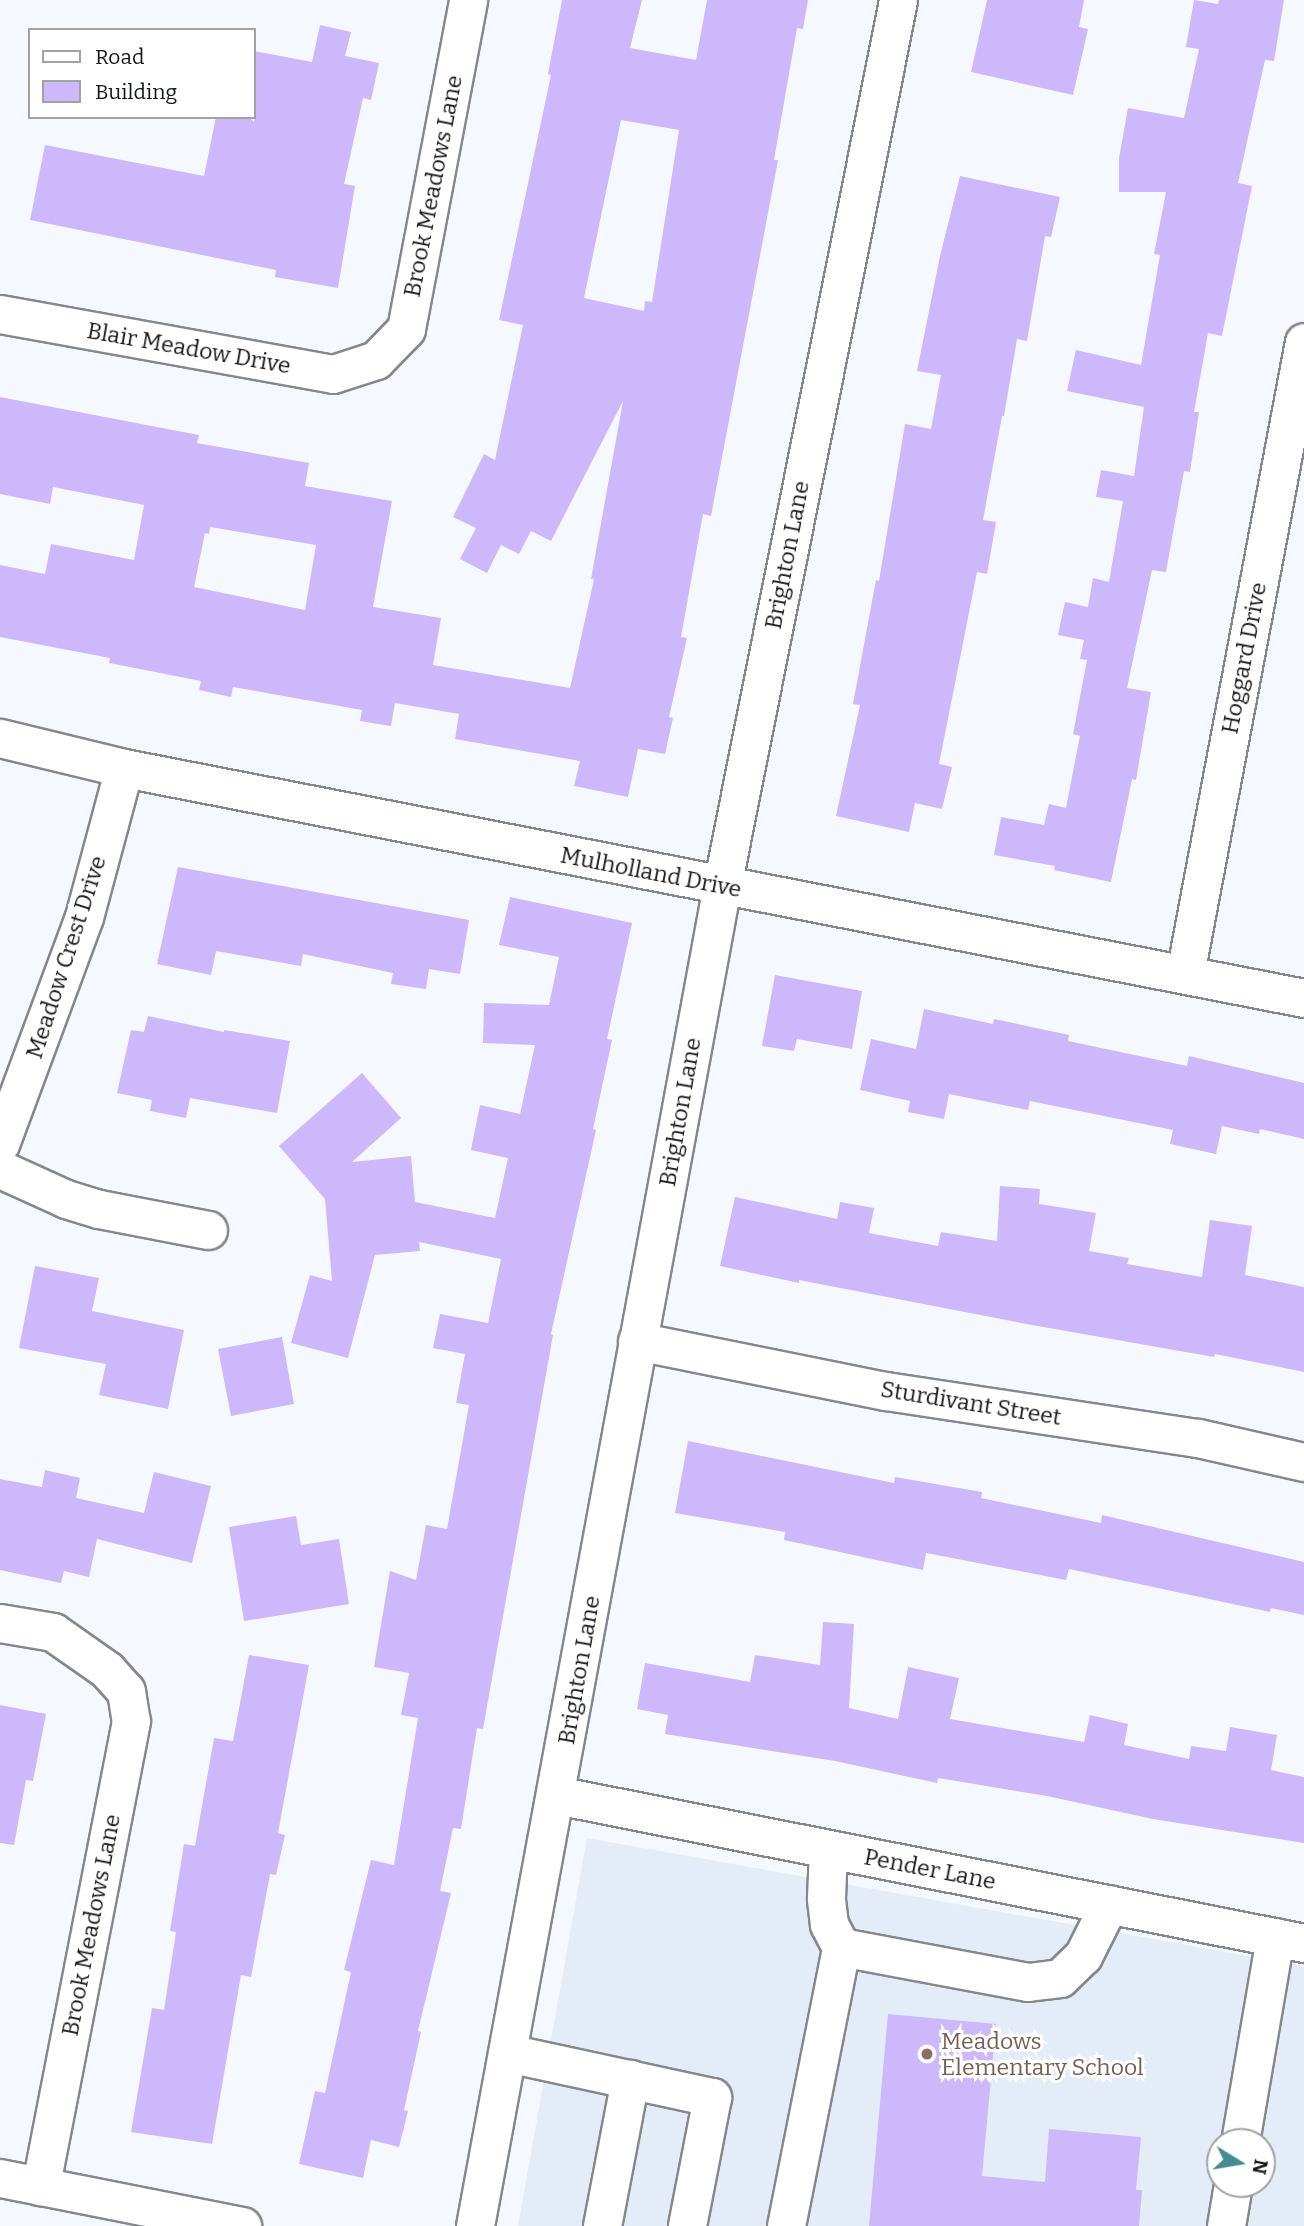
<!DOCTYPE html>
<style>
body{margin:0}
#map{position:relative;width:1304px;height:2226px;overflow:hidden;background:#f5f8fe;font-family:Bitter,serif}
div>[style]{position:absolute}
.built>*{inset:0;background:#e4ecf7}
.building>*{inset:0;background:#cdb8fc}
.roads{filter:drop-shadow(2px 0 #84878c) drop-shadow(-2px 0 #84878c) drop-shadow(0 2px #84878c) drop-shadow(0 -2px #84878c)}
.minor>*{height:37px;margin:-18.5px;padding:0 18.5px;transform-origin:18.5px;border-radius:18.5px;background:#fff}
.dots>*{width:19px;height:19px;translate:-50% -50%;box-sizing:border-box;border:4px solid #fff;border-radius:50%}
span{translate:-50% -50%;white-space:nowrap;text-align:center;line-height:1.15;-webkit-text-stroke:6px #fff;paint-order:stroke}
.street-label{font-size:23px;color:#161719}
.education-label{font-size:23px;color:#785e54}
.left{translate:0 -50%;text-align:left}
.legend{position:absolute;left:28px;top:28px;width:228px;height:91px;box-sizing:border-box;background:#fff;border:2px solid #a2a2a3;margin:0;padding:9px 12px;list-style:none;font-size:21px;color:#161719}
.legend li{display:flex;align-items:center;gap:14px;height:35px}
.legend b{width:35px;border:2px solid #a2a2a3}
.north{position:absolute;left:1206px;top:2128px;width:70px;height:70px;box-sizing:border-box;background:#fff;border:2px solid #a2a2a3;border-radius:50%;rotate:101deg;font-size:19px;font-weight:700;line-height:28px;text-align:center;color:#161719}
.north::after{content:'';display:block;margin:auto;width:24px;height:32px;background:#458c8f;clip-path:polygon(50% 0,100% 100%,50% 72%,0 100%)}
</style>
<div id="map">
<div class="built">
<i style="clip-path:polygon(evenodd,587px 1838px,1304px 1966px,1304px 2226px,518px 2226px,587px 1838px,1220px 2142px,1262px 2142px,1262px 2184px,1220px 2184px,1220px 2142px)"></i>
</div>
<div class="building">
<i style="clip-path:polygon(evenodd,562px 0,642px 0,630px 48px,696px 60px,707px 0,808px 0,803px 29px,797px 28px,774px 160px,778px 160px,711px 516px,703px 514px,681px 637px,687px 638px,669px 717px,673px 718px,665px 754px,638px 749px,628px 797px,574px 786px,580px 761px,455px 739px,459px 714px,395px 703px,391px 726px,360px 721px,362px 710px,233px 687px,231px 697px,199px 690px,201px 681px,109px 663px,110px 658px,0 637px,0 565px,45px 574px,51px 544px,134px 560px,144px 505px,53px 487px,50px 504px,0 494px,0 397px,199px 435px,197px 443px,309px 463px,305px 486px,392px 501px,373px 607px,441px 618px,433px 665px,570px 688px,594px 579px,591px 579px,623px 401px,551px 541px,531px 531px,519px 554px,501px 545px,487px 573px,460px 559px,476px 528px,453px 517px,484px 454px,495px 460px,523px 325px,499px 320px,551px 75px,548px 74px,562px 0,621px 120px,679px 130px,652px 302px,645px 301px,644px 311px,584px 298px,621px 120px,562px 0,210px 527px,316px 545px,305px 610px,194px 587px,205px 533px,209px 534px,210px 527px)"></i>
<i style="clip-path:polygon(987px 0,1084px 0,1079px 27px,1088px 29px,1073px 95px,971px 72px)"></i>
<i style="clip-path:polygon(1194px 0,1218px 4px,1219px 0,1284px 0,1274px 61px,1265px 60px,1238px 183px,1252px 186px,1222px 336px,1208px 333px,1194px 412px,1199px 412px,1190px 472px,1184px 471px,1166px 572px,1152px 570px,1127px 688px,1151px 692px,1136px 780px,1132px 779px,1111px 882px,1054px 870px,1055px 866px,994px 855px,1001px 817px,1044px 825px,1049px 804px,1066px 808px,1080px 736px,1073px 734px,1087px 660px,1080px 659px,1084px 640px,1058px 635px,1065px 602px,1088px 607px,1093px 578px,1109px 582px,1123px 501px,1096px 497px,1101px 470px,1134px 476px,1144px 407px,1067px 391px,1076px 350px,1141px 365px,1160px 255px,1154px 254px,1166px 192px,1119px 192px,1119px 158px,1128px 108px,1184px 118px,1199px 49px,1186px 47px)"></i>
<i style="clip-path:polygon(320px 25px,351px 32px,345px 56px,379px 63px,371px 100px,363px 98px,344px 184px,355px 186px,338px 288px,275px 277px,276px 270px,30px 220px,45px 145px,204px 176px,216px 117px,249px 117px,254px 122px,254px 51px,312px 62px)"></i>
<i style="clip-path:polygon(960px 176px,1060px 197px,1051px 237px,1045px 236px,1027px 341px,1017px 339px,1004px 416px,1002px 416px,983px 520px,996px 522px,987px 574px,977px 572px,939px 764px,952px 767px,942px 809px,915px 803px,909px 832px,836px 816px,860px 705px,853px 704px,876px 580px,879px 581px,905px 424px,931px 429px,941px 375px,917px 371px,940px 256px)"></i>
<i style="clip-path:polygon(178px 867px,469px 920px,460px 974px,429px 969px,426px 989px,391px 984px,393px 973px,303px 954px,301px 966px,216px 951px,211px 975px,157px 964px)"></i>
<i style="clip-path:polygon(510px 897px,632px 923px,607px 1039px,612px 1040px,593px 1129px,596px 1130px,551px 1334px,553px 1335px,483px 1729px,477px 1728px,461px 1829px,453px 1828px,440px 1891px,451px 1893px,418px 2031px,421px 2032px,404px 2110px,408px 2111px,399px 2147px,371px 2140px,363px 2178px,299px 2164px,315px 2091px,325px 2093px,351px 1972px,344px 1970px,371px 1860px,394px 1865px,418px 1718px,401px 1715px,409px 1673px,374px 1667px,390px 1571px,416px 1580px,426px 1525px,447px 1529px,469px 1405px,456px 1403px,465px 1354px,433px 1348px,440px 1314px,488px 1323px,501px 1259px,419px 1242px,420px 1251px,375px 1255px,348px 1358px,291px 1343px,310px 1275px,332px 1281px,325px 1199px,279px 1146px,362px 1073px,401px 1118px,352px 1162px,411px 1156px,415px 1202px,495px 1218px,508px 1158px,471px 1150px,480px 1105px,520px 1114px,535px 1045px,483px 1043px,484px 1003px,549px 1005px,559px 957px,499px 945px)"></i>
<i style="clip-path:polygon(775px 975px,862px 991px,852px 1049px,797px 1039px,794px 1051px,762px 1046px)"></i>
<i style="clip-path:polygon(924px 1009px,993px 1024px,994px 1019px,1069px 1035px,1068px 1041px,1187px 1066px,1189px 1056px,1304px 1083px,1304px 1139px,1260px 1129px,1259px 1134px,1222px 1126px,1216px 1154px,1170px 1144px,1173px 1130px,1030px 1101px,1028px 1110px,949px 1094px,944px 1119px,908px 1112px,910px 1101px,860px 1090px,871px 1039px,916px 1049px)"></i>
<i style="clip-path:polygon(148px 1016px,224px 1032px,224px 1030px,290px 1041px,277px 1113px,190px 1098px,186px 1118px,150px 1111px,152px 1100px,117px 1093px,131px 1030px,144px 1032px)"></i>
<i style="clip-path:polygon(1000px 1186px,1040px 1189px,1039px 1204px,1096px 1213px,1089px 1251px,1129px 1258px,1127px 1264px,1202px 1277px,1210px 1220px,1252px 1226px,1245px 1275px,1304px 1287px,1304px 1372px,1215px 1354px,1214px 1357px,1032px 1325px,799px 1280px,799px 1283px,720px 1266px,735px 1197px,837px 1219px,840px 1202px,874px 1208px,869px 1233px,938px 1246px,941px 1232px,997px 1241px)"></i>
<i style="clip-path:polygon(35px 1266px,99px 1278px,92px 1311px,184px 1330px,168px 1409px,99px 1395px,106px 1364px,19px 1348px)"></i>
<i style="clip-path:polygon(282px 1337px,294px 1404px,231px 1416px,218px 1349px)"></i>
<i style="clip-path:polygon(688px 1441px,894px 1483px,895px 1477px,982px 1492px,981px 1498px,1101px 1523px,1102px 1515px,1304px 1562px,1304px 1615px,1271px 1608px,1270px 1612px,1069px 1569px,1066px 1580px,926px 1553px,923px 1570px,784px 1540px,785px 1532px,675px 1513px)"></i>
<i style="clip-path:polygon(45px 1470px,80px 1478px,76px 1498px,144px 1513px,154px 1472px,211px 1486px,192px 1563px,97px 1539px,89px 1577px,64px 1571px,61px 1583px,0 1570px,0 1479px,42px 1487px)"></i>
<i style="clip-path:polygon(296px 1516px,301px 1545px,339px 1539px,349px 1604px,244px 1621px,229px 1527px)"></i>
<i style="clip-path:polygon(823px 1622px,854px 1624px,849px 1708px,898px 1719px,908px 1667px,959px 1678px,950px 1719px,1084px 1742px,1090px 1715px,1128px 1724px,1124px 1745px,1189px 1759px,1191px 1746px,1226px 1751px,1230px 1727px,1277px 1735px,1271px 1770px,1304px 1777px,1304px 1843px,1153px 1819px,1047px 1796px,938px 1778px,937px 1783px,835px 1761px,665px 1734px,668px 1715px,637px 1709px,645px 1663px,750px 1682px,755px 1655px,820px 1665px)"></i>
<i style="clip-path:polygon(249px 1655px,309px 1665px,278px 1833px,285px 1835px,276px 1875px,270px 1874px,251px 1977px,241px 1975px,212px 2144px,131px 2132px,152px 2008px,164px 2010px,176px 1932px,170px 1931px,184px 1844px,195px 1846px,214px 1738px,233px 1741px)"></i>
<i style="clip-path:polygon(0 1705px,46px 1714px,33px 1781px,26px 1780px,14px 1845px,0 1843px)"></i>
<i style="clip-path:polygon(888px 2014px,996px 2024px,982px 2176px,1045px 2182px,1049px 2129px,1141px 2137px,1136px 2190px,1142px 2190px,1139px 2226px,869px 2226px)"></i>
</div>
<div class="roads">
<div class="minor">
<i style="left:0;top:314px;width:338px;rotate:10.2deg"></i>
<i style="left:333px;top:374px;width:45px;rotate:-18deg"></i>
<i style="left:376px;top:360px;width:43px;rotate:-45.9deg"></i>
<i style="left:406px;top:329px;width:335px;rotate:-79.3deg"></i>
<i style="left:0;top:738px;width:128px;rotate:13.6deg"></i>
<i style="left:124px;top:768px;width:1202px;rotate:11.03deg"></i>
<i style="left:1185px;top:974px;width:643px;rotate:-79.34deg"></i>
<i style="left:0;top:1144px;width:242px;rotate:-69.7deg"></i>
<i style="left:84px;top:917px;width:154px;rotate:-75deg"></i>
<i style="left:0;top:1169px;width:72px;rotate:24.4deg"></i>
<i style="left:66px;top:1199px;width:34px;rotate:17deg"></i>
<i style="left:99px;top:1209px;width:111px;rotate:10.9deg"></i>
<i style="left:637px;top:1341px;width:254px;rotate:11.4deg"></i>
<i style="left:886px;top:1391px;width:316px;rotate:8.6deg"></i>
<i style="left:1198px;top:1438px;width:109px;rotate:12.8deg"></i>
<i style="left:0;top:1623px;width:54px;rotate:9.6deg"></i>
<i style="left:53px;top:1632px;width:66px;rotate:35.1deg"></i>
<i style="left:107px;top:1670px;width:28px;rotate:48deg"></i>
<i style="left:126px;top:1691px;width:30px;rotate:81deg"></i>
<i style="left:131px;top:1721px;width:474px;rotate:101deg"></i>
<i style="left:556px;top:1795px;width:763px;rotate:11.19deg"></i>
<i style="left:841px;top:1947px;width:190px;rotate:10.6deg"></i>
<i style="left:1028px;top:1982px;width:32px;rotate:-7deg"></i>
<i style="left:1060px;top:1978px;width:32px;rotate:-44deg"></i>
<i style="left:1083px;top:1956px;width:58px;rotate:-63.4deg"></i>
<i style="left:508px;top:2053px;width:209px;rotate:12.2deg"></i>
<i style="left:712px;top:2097px;width:131px;rotate:101deg"></i>
<i style="left:1240px;top:2142px;width:208px;rotate:-80.3deg"></i>
<i style="left:0;top:2178px;width:247px;rotate:11.2deg"></i>
<i style="left:475px;top:2226px;width:1363px;rotate:-79.56deg"></i>
<i style="left:722px;top:886px;width:903px;rotate:-78.76deg"></i>
<i style="left:602px;top:2226px;width:150px;rotate:-79.2deg"></i>
<i style="left:786px;top:2226px;width:284px;rotate:-78.8deg"></i>
<i style="left:841px;top:1947px;width:26px;rotate:-118deg"></i>
<i style="left:829px;top:1924px;width:26px;rotate:-97deg"></i>
<i style="left:826px;top:1898px;width:49px;rotate:-87.7deg"></i>
<i style="left:1226px;top:2226px;width:43px;rotate:-80.5deg"></i>
</div>
</div>
<div class="dots">
<i style="left:927px;top:2054px;background:#8d6e63"></i>
</div>
<div class="street-label">
<span style="left:433px;top:186px;rotate:-79deg">Brook Meadows Lane</span>
<span style="left:189px;top:348px;rotate:10deg">Blair Meadow Drive</span>
<span style="left:787px;top:555px;rotate:-79deg">Brighton Lane</span>
<span style="left:1244px;top:658px;rotate:-79deg">Hoggard Drive</span>
<span style="left:651px;top:872px;rotate:11deg">Mulholland Drive</span>
<span style="left:66px;top:957px;rotate:-72deg">Meadow Crest Drive</span>
<span style="left:680px;top:1112px;rotate:-80deg">Brighton Lane</span>
<span style="left:971px;top:1403px;rotate:9deg">Sturdivant Street</span>
<span style="left:579px;top:1670px;rotate:-80deg">Brighton Lane</span>
<span style="left:930px;top:1869px;rotate:11deg">Pender Lane</span>
<span style="left:91px;top:1925px;rotate:-79deg">Brook Meadows Lane</span>
</div>
<div class="education-label">
<span class="left" style="left:941px;top:2054px">Meadows<br>Elementary School</span>
</div>
<ul class="legend">
<li><b style="height:9px;background:#fff"></b>Road</li>
<li><b style="height:19px;background:#cdb8fc"></b>Building</li>
</ul>
<div class="north">N</div>
</div>
